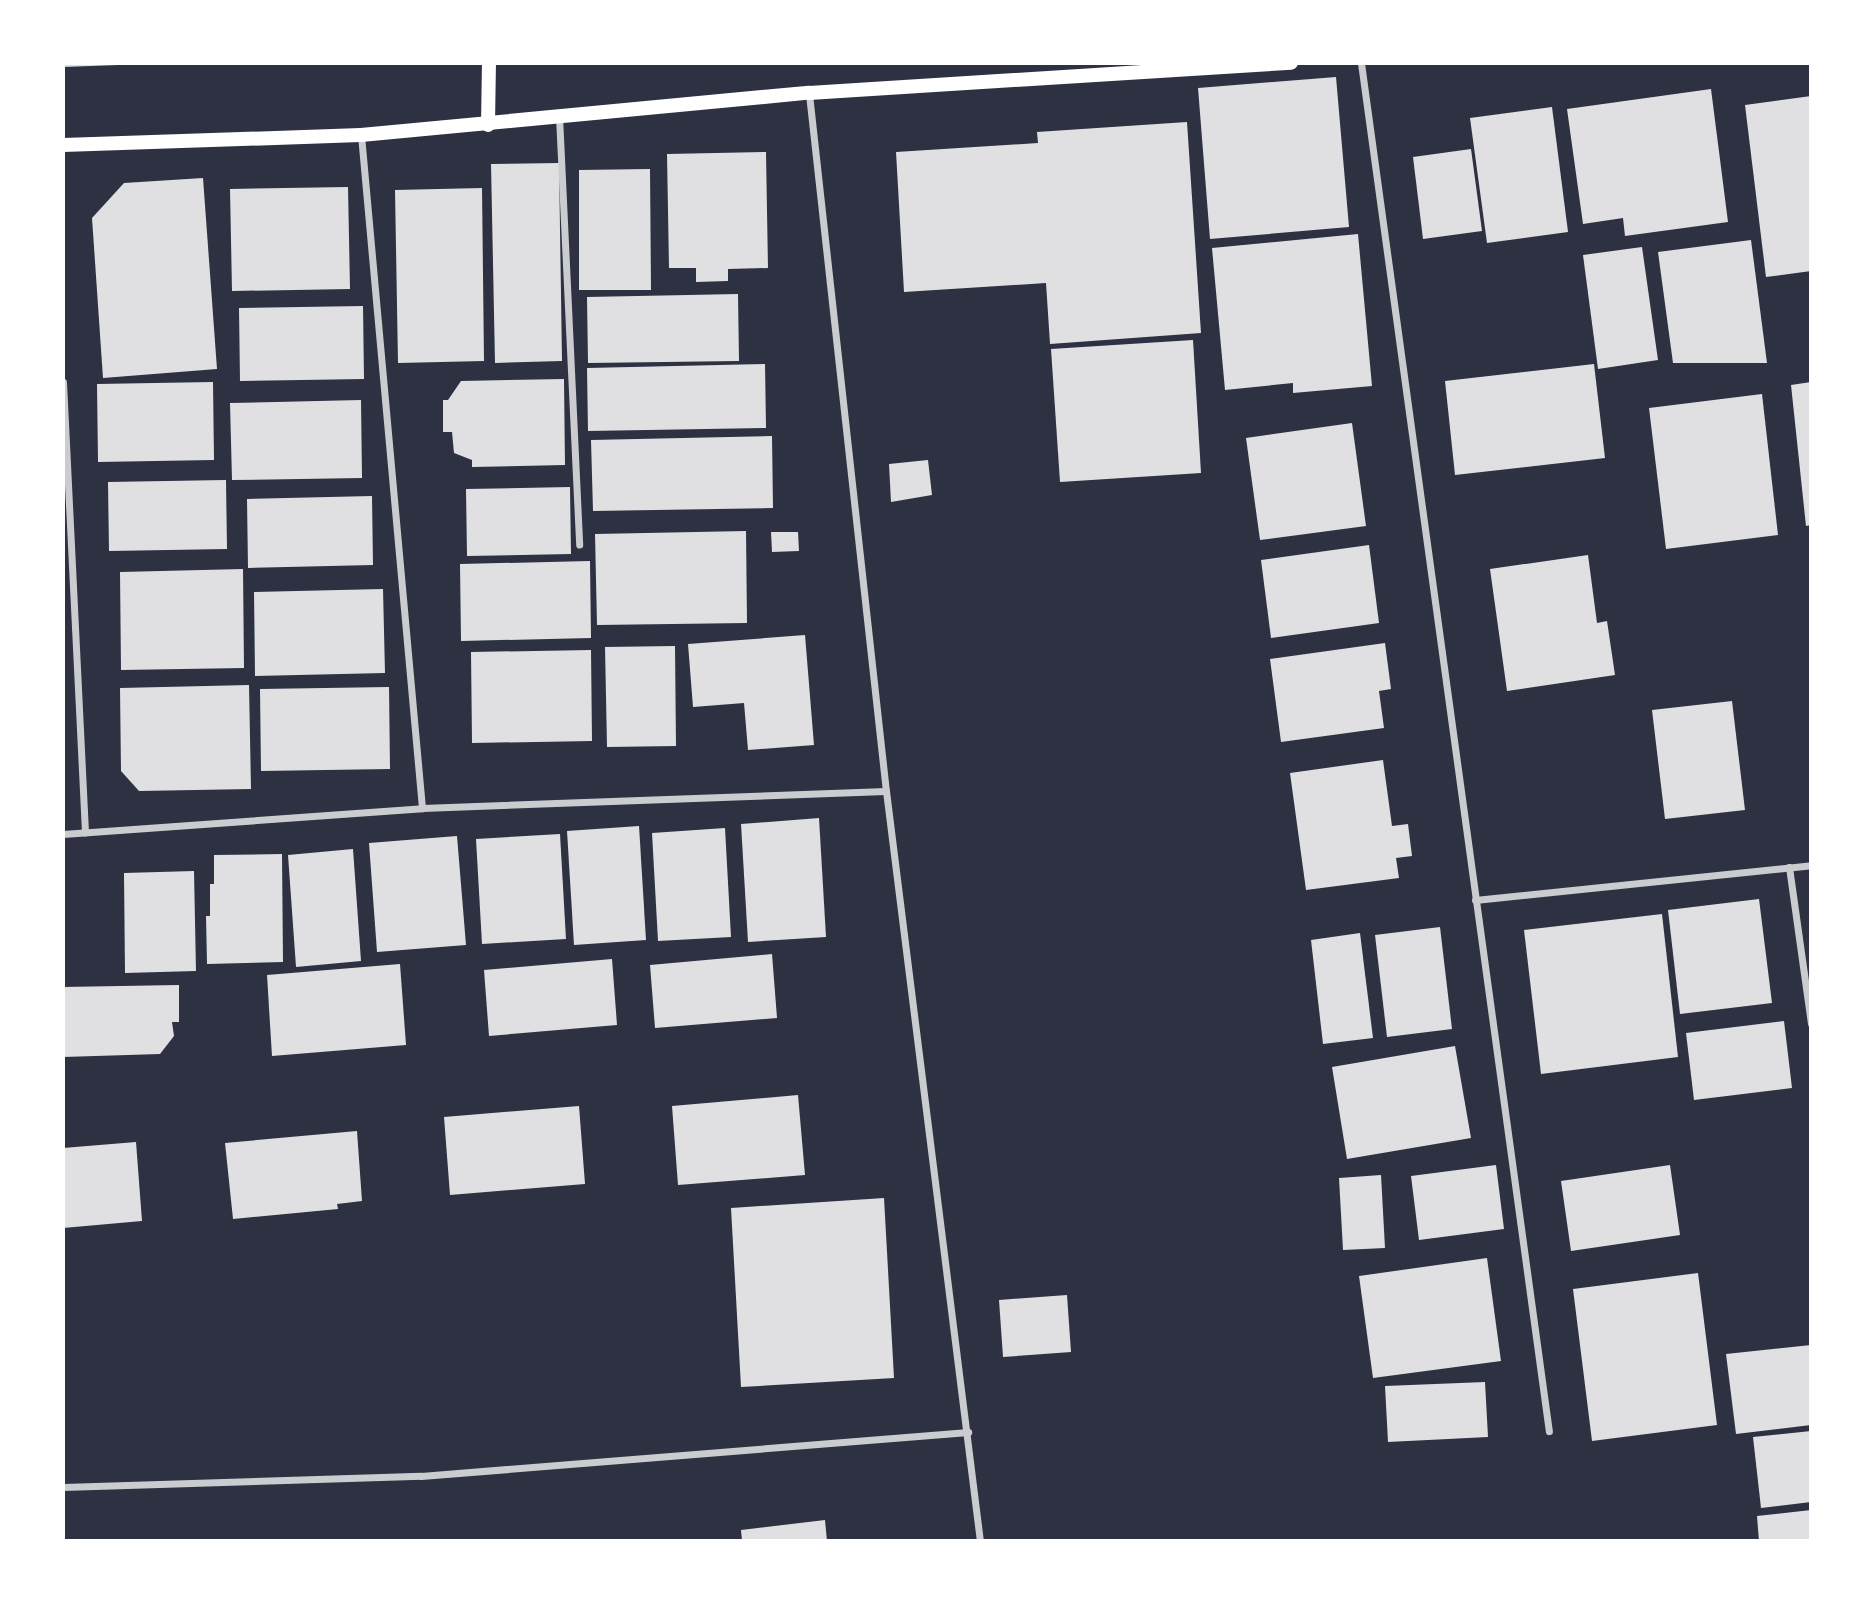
<!DOCTYPE html>
<style>
body{margin:0}
#map{position:relative;width:1874px;height:1604px;overflow:hidden;background:#2d3142;font-family:Mulish,sans-serif}
div>[style]{position:absolute}
.building>*{inset:0;background:#e0e0e3}
.minor>*{height:7px;margin:-3.5px;padding:0 3.5px;transform-origin:3.5px;border-radius:3.5px;background:#caccd0}
.secondary>*{height:14px;margin:-7px;padding:0 7px;transform-origin:7px;border-radius:7px;background:#fff}
span{translate:-50% -50%;white-space:nowrap;text-align:center;line-height:1.15;-webkit-text-stroke:6px #fff;paint-order:stroke}
.frame{position:absolute;inset:0;border:65px solid #fff;pointer-events:none}
</style>
<div id="map">
<div class="building">
<i style="clip-path:polygon(63px 63px,118px 63px,118px 65px,63px 67px)"></i>
<i style="clip-path:polygon(1336px 77px,1349px 227px,1210px 239px,1198px 88px)"></i>
<i style="clip-path:polygon(1711px 89px,1728px 222px,1625px 236px,1623px 218px,1583px 224px,1567px 109px)"></i>
<i style="clip-path:polygon(1811px 96px,1811px 271px,1766px 277px,1745px 105px)"></i>
<i style="clip-path:polygon(1552px 107px,1568px 232px,1487px 243px,1470px 118px)"></i>
<i style="clip-path:polygon(1187px 122px,1201px 333px,1050px 344px,1046px 283px,904px 292px,896px 152px,1038px 143px,1037px 132px)"></i>
<i style="clip-path:polygon(1471px 149px,1482px 231px,1423px 239px,1413px 157px)"></i>
<i style="clip-path:polygon(766px 152px,768px 268px,728px 269px,728px 281px,696px 282px,696px 268px,669px 268px,667px 154px)"></i>
<i style="clip-path:polygon(559px 163px,562px 361px,495px 363px,491px 164px)"></i>
<i style="clip-path:polygon(650px 169px,651px 290px,579px 290px,579px 170px)"></i>
<i style="clip-path:polygon(203px 178px,217px 369px,103px 378px,92px 218px,124px 183px)"></i>
<i style="clip-path:polygon(348px 187px,350px 289px,232px 291px,230px 189px)"></i>
<i style="clip-path:polygon(482px 188px,484px 361px,398px 363px,395px 190px)"></i>
<i style="clip-path:polygon(1358px 234px,1372px 386px,1293px 393px,1293px 383px,1225px 390px,1212px 248px)"></i>
<i style="clip-path:polygon(1751px 240px,1767px 363px,1673px 363px,1658px 252px)"></i>
<i style="clip-path:polygon(1642px 247px,1658px 360px,1598px 369px,1583px 255px)"></i>
<i style="clip-path:polygon(738px 294px,739px 361px,588px 363px,587px 297px)"></i>
<i style="clip-path:polygon(363px 306px,364px 379px,240px 381px,239px 308px)"></i>
<i style="clip-path:polygon(1193px 340px,1201px 473px,1060px 482px,1051px 349px)"></i>
<i style="clip-path:polygon(765px 364px,766px 428px,588px 431px,587px 368px)"></i>
<i style="clip-path:polygon(1594px 364px,1605px 458px,1455px 475px,1445px 381px)"></i>
<i style="clip-path:polygon(564px 379px,565px 465px,472px 467px,472px 460px,454px 453px,452px 432px,443px 432px,443px 400px,448px 400px,461px 381px)"></i>
<i style="clip-path:polygon(213px 382px,214px 460px,98px 462px,97px 384px)"></i>
<i style="clip-path:polygon(1811px 382px,1811px 525px,1806px 526px,1791px 385px)"></i>
<i style="clip-path:polygon(1762px 394px,1778px 535px,1666px 549px,1649px 408px)"></i>
<i style="clip-path:polygon(361px 400px,362px 478px,232px 480px,230px 403px)"></i>
<i style="clip-path:polygon(1352px 423px,1366px 526px,1260px 540px,1246px 438px)"></i>
<i style="clip-path:polygon(772px 436px,773px 508px,593px 511px,591px 440px)"></i>
<i style="clip-path:polygon(928px 460px,932px 495px,891px 502px,889px 464px)"></i>
<i style="clip-path:polygon(226px 480px,227px 549px,109px 551px,108px 482px)"></i>
<i style="clip-path:polygon(570px 487px,571px 554px,467px 556px,466px 489px)"></i>
<i style="clip-path:polygon(372px 496px,373px 565px,248px 568px,247px 499px)"></i>
<i style="clip-path:polygon(746px 531px,747px 623px,597px 625px,595px 534px)"></i>
<i style="clip-path:polygon(771px 532px,798px 532px,799px 551px,772px 552px)"></i>
<i style="clip-path:polygon(1369px 545px,1379px 623px,1271px 638px,1261px 560px)"></i>
<i style="clip-path:polygon(1588px 555px,1597px 623px,1607px 621px,1615px 675px,1507px 691px,1490px 569px)"></i>
<i style="clip-path:polygon(590px 561px,591px 638px,461px 641px,460px 564px)"></i>
<i style="clip-path:polygon(243px 569px,244px 668px,121px 670px,120px 572px)"></i>
<i style="clip-path:polygon(383px 589px,385px 673px,255px 676px,254px 592px)"></i>
<i style="clip-path:polygon(805px 635px,814px 745px,748px 750px,744px 703px,693px 707px,688px 644px)"></i>
<i style="clip-path:polygon(1385px 643px,1391px 689px,1379px 691px,1384px 728px,1281px 742px,1270px 659px)"></i>
<i style="clip-path:polygon(675px 646px,676px 746px,607px 747px,605px 647px)"></i>
<i style="clip-path:polygon(591px 650px,592px 741px,472px 743px,471px 652px)"></i>
<i style="clip-path:polygon(249px 685px,251px 789px,139px 791px,121px 771px,120px 688px)"></i>
<i style="clip-path:polygon(389px 687px,390px 769px,261px 771px,260px 689px)"></i>
<i style="clip-path:polygon(1732px 701px,1745px 810px,1665px 819px,1652px 710px)"></i>
<i style="clip-path:polygon(1383px 760px,1392px 826px,1408px 824px,1412px 856px,1396px 858px,1399px 878px,1306px 890px,1290px 773px)"></i>
<i style="clip-path:polygon(819px 818px,826px 937px,748px 942px,741px 824px)"></i>
<i style="clip-path:polygon(639px 826px,646px 940px,574px 945px,567px 831px)"></i>
<i style="clip-path:polygon(725px 828px,731px 937px,658px 941px,652px 833px)"></i>
<i style="clip-path:polygon(560px 834px,566px 939px,482px 944px,476px 839px)"></i>
<i style="clip-path:polygon(457px 836px,466px 945px,377px 952px,369px 843px)"></i>
<i style="clip-path:polygon(353px 849px,361px 961px,296px 967px,288px 855px)"></i>
<i style="clip-path:polygon(282px 854px,283px 962px,207px 964px,206px 916px,210px 916px,210px 884px,214px 884px,214px 855px)"></i>
<i style="clip-path:polygon(194px 871px,196px 971px,125px 973px,124px 873px)"></i>
<i style="clip-path:polygon(1759px 899px,1772px 1003px,1680px 1014px,1668px 910px)"></i>
<i style="clip-path:polygon(1662px 914px,1678px 1057px,1541px 1074px,1524px 930px)"></i>
<i style="clip-path:polygon(1440px 927px,1452px 1029px,1387px 1037px,1375px 935px)"></i>
<i style="clip-path:polygon(1360px 933px,1373px 1038px,1323px 1044px,1311px 940px)"></i>
<i style="clip-path:polygon(772px 954px,777px 1018px,655px 1028px,650px 965px)"></i>
<i style="clip-path:polygon(612px 959px,617px 1025px,489px 1036px,484px 970px)"></i>
<i style="clip-path:polygon(400px 964px,406px 1045px,272px 1056px,267px 975px)"></i>
<i style="clip-path:polygon(179px 985px,179px 1022px,172px 1022px,174px 1036px,160px 1054px,63px 1057px,63px 987px)"></i>
<i style="clip-path:polygon(1784px 1021px,1792px 1088px,1694px 1100px,1686px 1033px)"></i>
<i style="clip-path:polygon(1455px 1046px,1471px 1138px,1347px 1159px,1332px 1067px)"></i>
<i style="clip-path:polygon(798px 1095px,805px 1175px,678px 1185px,672px 1106px)"></i>
<i style="clip-path:polygon(579px 1106px,585px 1184px,450px 1195px,444px 1117px)"></i>
<i style="clip-path:polygon(357px 1131px,362px 1201px,337px 1204px,338px 1209px,233px 1219px,225px 1143px)"></i>
<i style="clip-path:polygon(136px 1142px,142px 1221px,63px 1228px,63px 1148px)"></i>
<i style="clip-path:polygon(1496px 1165px,1504px 1229px,1419px 1240px,1411px 1176px)"></i>
<i style="clip-path:polygon(1670px 1165px,1680px 1235px,1571px 1251px,1561px 1181px)"></i>
<i style="clip-path:polygon(1381px 1175px,1385px 1248px,1343px 1250px,1339px 1178px)"></i>
<i style="clip-path:polygon(884px 1198px,894px 1378px,741px 1387px,731px 1208px)"></i>
<i style="clip-path:polygon(1487px 1258px,1501px 1361px,1373px 1378px,1359px 1276px)"></i>
<i style="clip-path:polygon(1698px 1273px,1717px 1425px,1592px 1441px,1573px 1289px)"></i>
<i style="clip-path:polygon(1067px 1295px,1071px 1352px,1003px 1357px,999px 1300px)"></i>
<i style="clip-path:polygon(1811px 1345px,1811px 1425px,1736px 1434px,1726px 1354px)"></i>
<i style="clip-path:polygon(1485px 1382px,1488px 1437px,1388px 1442px,1385px 1386px)"></i>
<i style="clip-path:polygon(1811px 1431px,1811px 1502px,1761px 1508px,1753px 1437px)"></i>
<i style="clip-path:polygon(1811px 1510px,1811px 1541px,1759px 1541px,1757px 1516px)"></i>
<i style="clip-path:polygon(825px 1520px,827px 1541px,742px 1541px,741px 1530px)"></i>
</div>
<div class="minor">
<i style="left:1361px;top:63px;width:1381px;rotate:82.18deg"></i>
<i style="left:809px;top:94px;width:701px;rotate:83.7deg"></i>
<i style="left:886px;top:791px;width:756px;rotate:82.86deg"></i>
<i style="left:559px;top:116px;width:429px;rotate:87.3deg"></i>
<i style="left:361px;top:135px;width:676px;rotate:84.82deg"></i>
<i style="left:63px;top:382px;width:451px;rotate:87.2deg"></i>
<i style="left:63px;top:834px;width:360px;rotate:-4.1deg"></i>
<i style="left:422px;top:808px;width:464px;rotate:-2.1deg"></i>
<i style="left:1789px;top:867px;width:158px;rotate:82deg"></i>
<i style="left:1475px;top:900px;width:338px;rotate:-5.9deg"></i>
<i style="left:63px;top:1487px;width:358px;rotate:-1.8deg"></i>
<i style="left:421px;top:1476px;width:549px;rotate:-4.6deg"></i>
</div>
<div class="secondary">
<i style="left:488px;top:125px;width:62px;rotate:-89.1deg"></i>
<i style="left:63px;top:145px;width:298px;rotate:-1.9deg"></i>
<i style="left:361px;top:135px;width:450px;rotate:-5.4deg"></i>
<i style="left:809px;top:93px;width:483px;rotate:-3.6deg"></i>
</div>
<div class="frame"></div>
</div>
